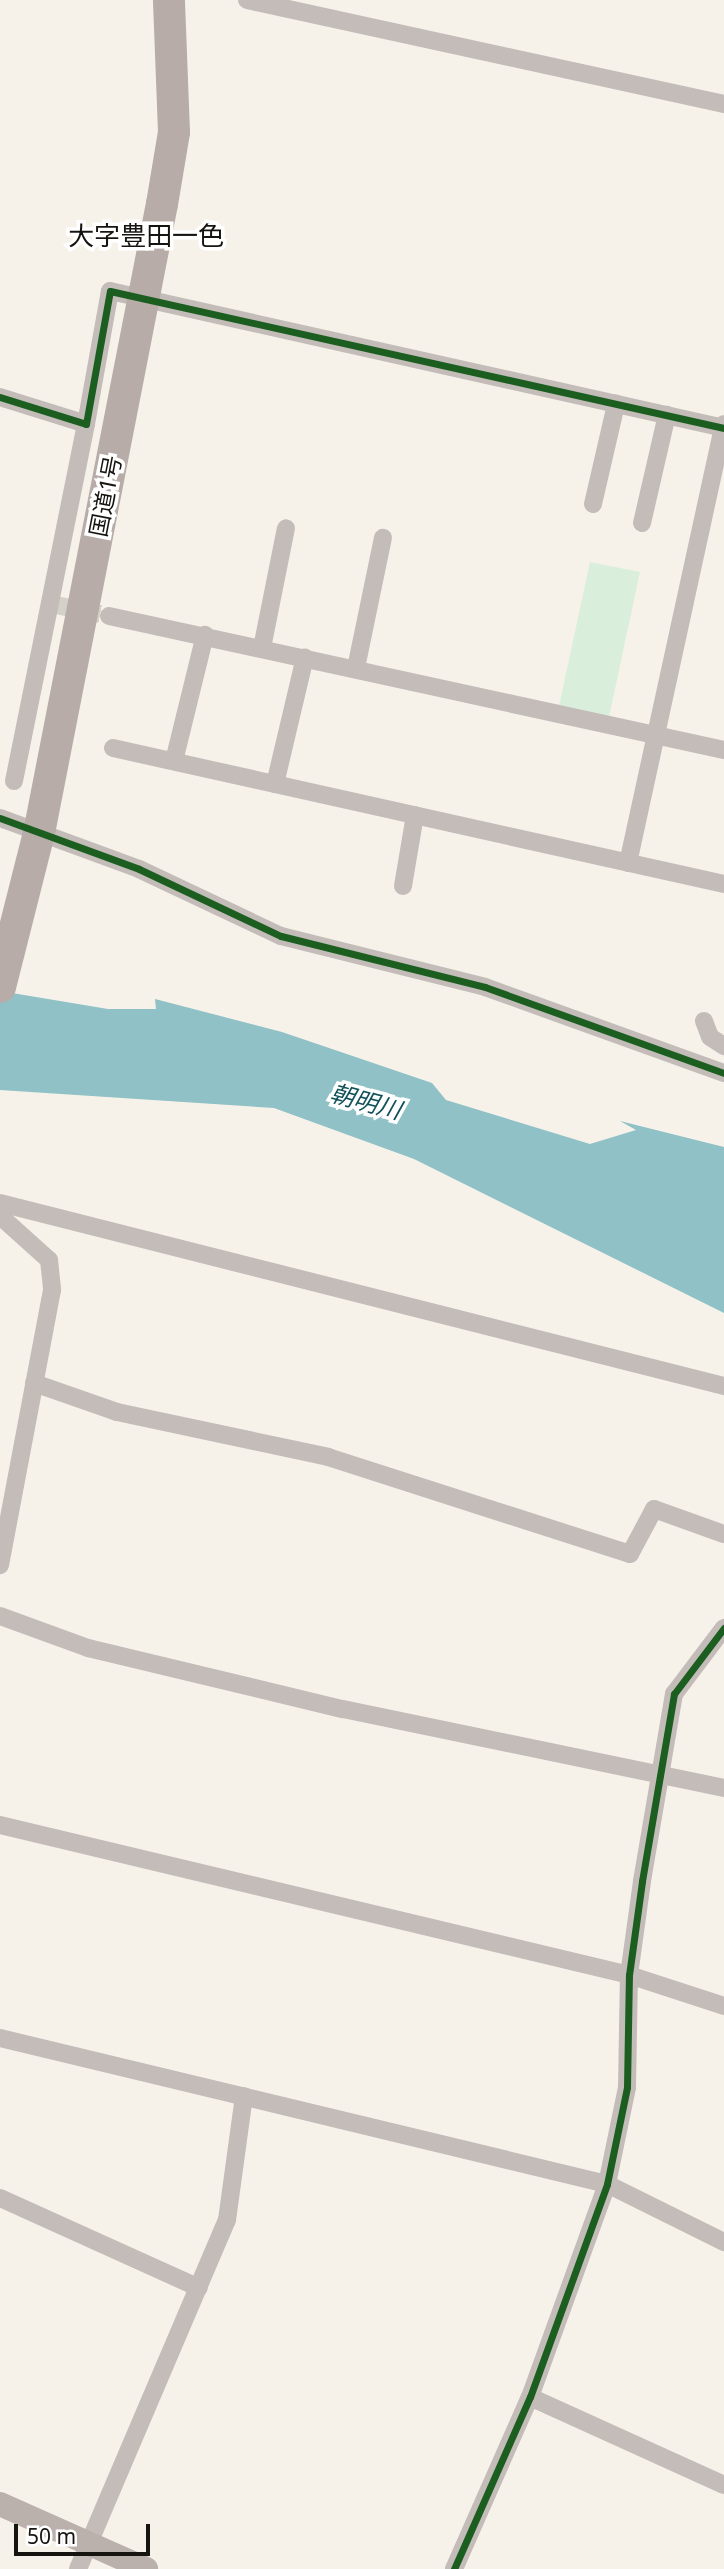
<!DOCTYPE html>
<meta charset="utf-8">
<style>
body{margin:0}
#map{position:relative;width:724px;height:2569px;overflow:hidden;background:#f6f2ea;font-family:"Noto Sans","Noto Sans JP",sans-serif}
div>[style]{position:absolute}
.green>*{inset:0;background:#daefdb}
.water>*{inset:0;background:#8fc1c6}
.street-tunnel>*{height:18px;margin-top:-9px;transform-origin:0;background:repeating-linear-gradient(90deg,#d4d1c9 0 18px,transparent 0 27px)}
.street>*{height:18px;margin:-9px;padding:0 9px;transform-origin:9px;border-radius:9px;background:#c4bcb8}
.secondary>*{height:24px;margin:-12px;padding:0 12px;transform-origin:12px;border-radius:12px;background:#bab0ac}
.highway>*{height:32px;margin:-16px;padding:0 16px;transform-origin:16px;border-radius:16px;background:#b8aca9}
.cycleway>*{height:7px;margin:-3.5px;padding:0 3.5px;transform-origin:3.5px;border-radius:3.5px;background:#1b5e20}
span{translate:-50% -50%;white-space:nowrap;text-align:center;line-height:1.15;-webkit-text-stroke:7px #fff;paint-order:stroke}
.street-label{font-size:23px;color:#16140f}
.water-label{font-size:24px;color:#11525a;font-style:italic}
.quarter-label{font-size:26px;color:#16140f}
.scale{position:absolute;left:14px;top:2524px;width:136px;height:32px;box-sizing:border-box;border:4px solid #16140f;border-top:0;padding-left:9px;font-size:21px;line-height:24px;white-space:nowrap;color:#16140f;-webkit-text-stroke:5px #fff;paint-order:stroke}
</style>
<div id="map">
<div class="green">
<i style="clip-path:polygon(590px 562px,640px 572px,609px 717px,559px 706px)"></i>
</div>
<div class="water">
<i style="clip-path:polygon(0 991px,108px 1009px,156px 1009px,155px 999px,282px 1032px,432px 1083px,446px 1100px,590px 1144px,636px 1130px,620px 1121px,724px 1147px,724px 1313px,414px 1159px,274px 1108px,0 1090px)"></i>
</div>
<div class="street-tunnel">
<i style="left:56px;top:605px;width:54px;rotate:11.7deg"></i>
</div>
<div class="street">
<i style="left:247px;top:0;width:488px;rotate:12.3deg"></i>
<i style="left:0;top:397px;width:90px;rotate:17.4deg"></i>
<i style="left:86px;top:424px;width:135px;rotate:-79.8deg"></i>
<i style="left:110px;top:291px;width:629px;rotate:12.58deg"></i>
<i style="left:593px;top:504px;width:103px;rotate:-77deg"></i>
<i style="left:642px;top:523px;width:111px;rotate:-77deg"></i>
<i style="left:109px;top:616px;width:629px;rotate:12.29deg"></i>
<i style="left:262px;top:648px;width:122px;rotate:-78.7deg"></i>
<i style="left:356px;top:668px;width:133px;rotate:-78.3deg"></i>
<i style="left:113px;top:748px;width:626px;rotate:12.55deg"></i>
<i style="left:174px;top:761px;width:130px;rotate:-76.2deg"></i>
<i style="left:14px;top:781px;width:364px;rotate:-78.6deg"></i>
<i style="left:275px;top:784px;width:130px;rotate:-76.7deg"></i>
<i style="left:0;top:818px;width:148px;rotate:20.1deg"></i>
<i style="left:139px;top:869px;width:157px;rotate:25.3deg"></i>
<i style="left:281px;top:936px;width:210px;rotate:14deg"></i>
<i style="left:485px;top:987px;width:254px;rotate:19.8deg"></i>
<i style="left:628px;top:863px;width:449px;rotate:-77.7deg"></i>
<i style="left:403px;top:886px;width:72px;rotate:-80.4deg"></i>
<i style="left:704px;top:1021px;width:17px;rotate:69deg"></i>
<i style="left:710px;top:1037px;width:17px;rotate:33deg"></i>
<i style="left:0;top:1203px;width:747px;rotate:14.19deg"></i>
<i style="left:0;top:1216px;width:66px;rotate:41.9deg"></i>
<i style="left:49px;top:1260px;width:30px;rotate:84deg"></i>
<i style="left:52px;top:1290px;width:280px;rotate:100.7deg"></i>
<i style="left:34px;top:1383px;width:88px;rotate:19.3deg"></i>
<i style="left:117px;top:1412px;width:216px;rotate:12deg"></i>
<i style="left:328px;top:1457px;width:317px;rotate:17.8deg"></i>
<i style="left:630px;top:1554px;width:51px;rotate:-61.9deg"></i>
<i style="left:654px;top:1509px;width:74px;rotate:19.7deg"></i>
<i style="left:0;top:1616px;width:94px;rotate:20deg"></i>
<i style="left:88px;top:1648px;width:262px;rotate:13.5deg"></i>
<i style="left:343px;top:1709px;width:389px;rotate:11.7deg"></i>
<i style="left:0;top:1825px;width:647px;rotate:13.41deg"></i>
<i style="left:629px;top:1975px;width:100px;rotate:18.1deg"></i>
<i style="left:0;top:2038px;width:624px;rotate:13.52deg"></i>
<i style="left:607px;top:2184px;width:131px;rotate:26.4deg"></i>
<i style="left:0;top:2198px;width:218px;rotate:24.3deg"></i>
<i style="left:530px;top:2397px;width:213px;rotate:24.4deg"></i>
<i style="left:78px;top:2569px;width:379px;rotate:-66.9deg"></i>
<i style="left:227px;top:2220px;width:125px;rotate:-82.2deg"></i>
<i style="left:454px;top:2569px;width:188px;rotate:-66.2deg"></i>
<i style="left:530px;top:2397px;width:226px;rotate:-70.1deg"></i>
<i style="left:607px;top:2184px;width:99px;rotate:-78.3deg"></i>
<i style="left:627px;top:2087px;width:112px;rotate:-89deg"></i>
<i style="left:629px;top:1975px;width:95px;rotate:-82.1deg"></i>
<i style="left:642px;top:1881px;width:190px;rotate:-80.3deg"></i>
<i style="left:674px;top:1694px;width:83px;rotate:-52.9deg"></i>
</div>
<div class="secondary">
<i style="left:0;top:2504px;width:160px;rotate:24deg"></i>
</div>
<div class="highway">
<i style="left:0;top:987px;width:159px;rotate:-75.8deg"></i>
<i style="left:39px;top:833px;width:641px;rotate:-78.94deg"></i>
<i style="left:162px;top:204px;width:73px;rotate:-80.5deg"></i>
<i style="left:174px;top:132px;width:132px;rotate:-92.2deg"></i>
</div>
<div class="cycleway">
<i style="left:0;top:397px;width:90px;rotate:17.4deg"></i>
<i style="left:86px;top:424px;width:135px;rotate:-79.8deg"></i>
<i style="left:110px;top:291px;width:629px;rotate:12.58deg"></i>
<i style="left:0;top:818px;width:148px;rotate:20.1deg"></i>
<i style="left:139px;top:869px;width:157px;rotate:25.3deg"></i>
<i style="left:281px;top:936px;width:210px;rotate:14deg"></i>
<i style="left:485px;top:987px;width:254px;rotate:19.8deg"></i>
<i style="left:454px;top:2569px;width:188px;rotate:-66.2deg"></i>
<i style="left:530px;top:2397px;width:226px;rotate:-70.1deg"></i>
<i style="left:607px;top:2184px;width:99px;rotate:-78.3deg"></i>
<i style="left:627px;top:2087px;width:112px;rotate:-89deg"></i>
<i style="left:629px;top:1975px;width:95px;rotate:-82.1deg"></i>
<i style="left:642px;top:1881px;width:190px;rotate:-80.3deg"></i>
<i style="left:674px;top:1694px;width:83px;rotate:-52.9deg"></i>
</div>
<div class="street-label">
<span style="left:105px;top:496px;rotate:-79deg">国道1号</span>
</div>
<div class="water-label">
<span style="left:366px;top:1101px;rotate:15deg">朝明川</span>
</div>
<div class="quarter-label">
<span style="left:146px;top:236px">大字豊田一色</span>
</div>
<div class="scale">50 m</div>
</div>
